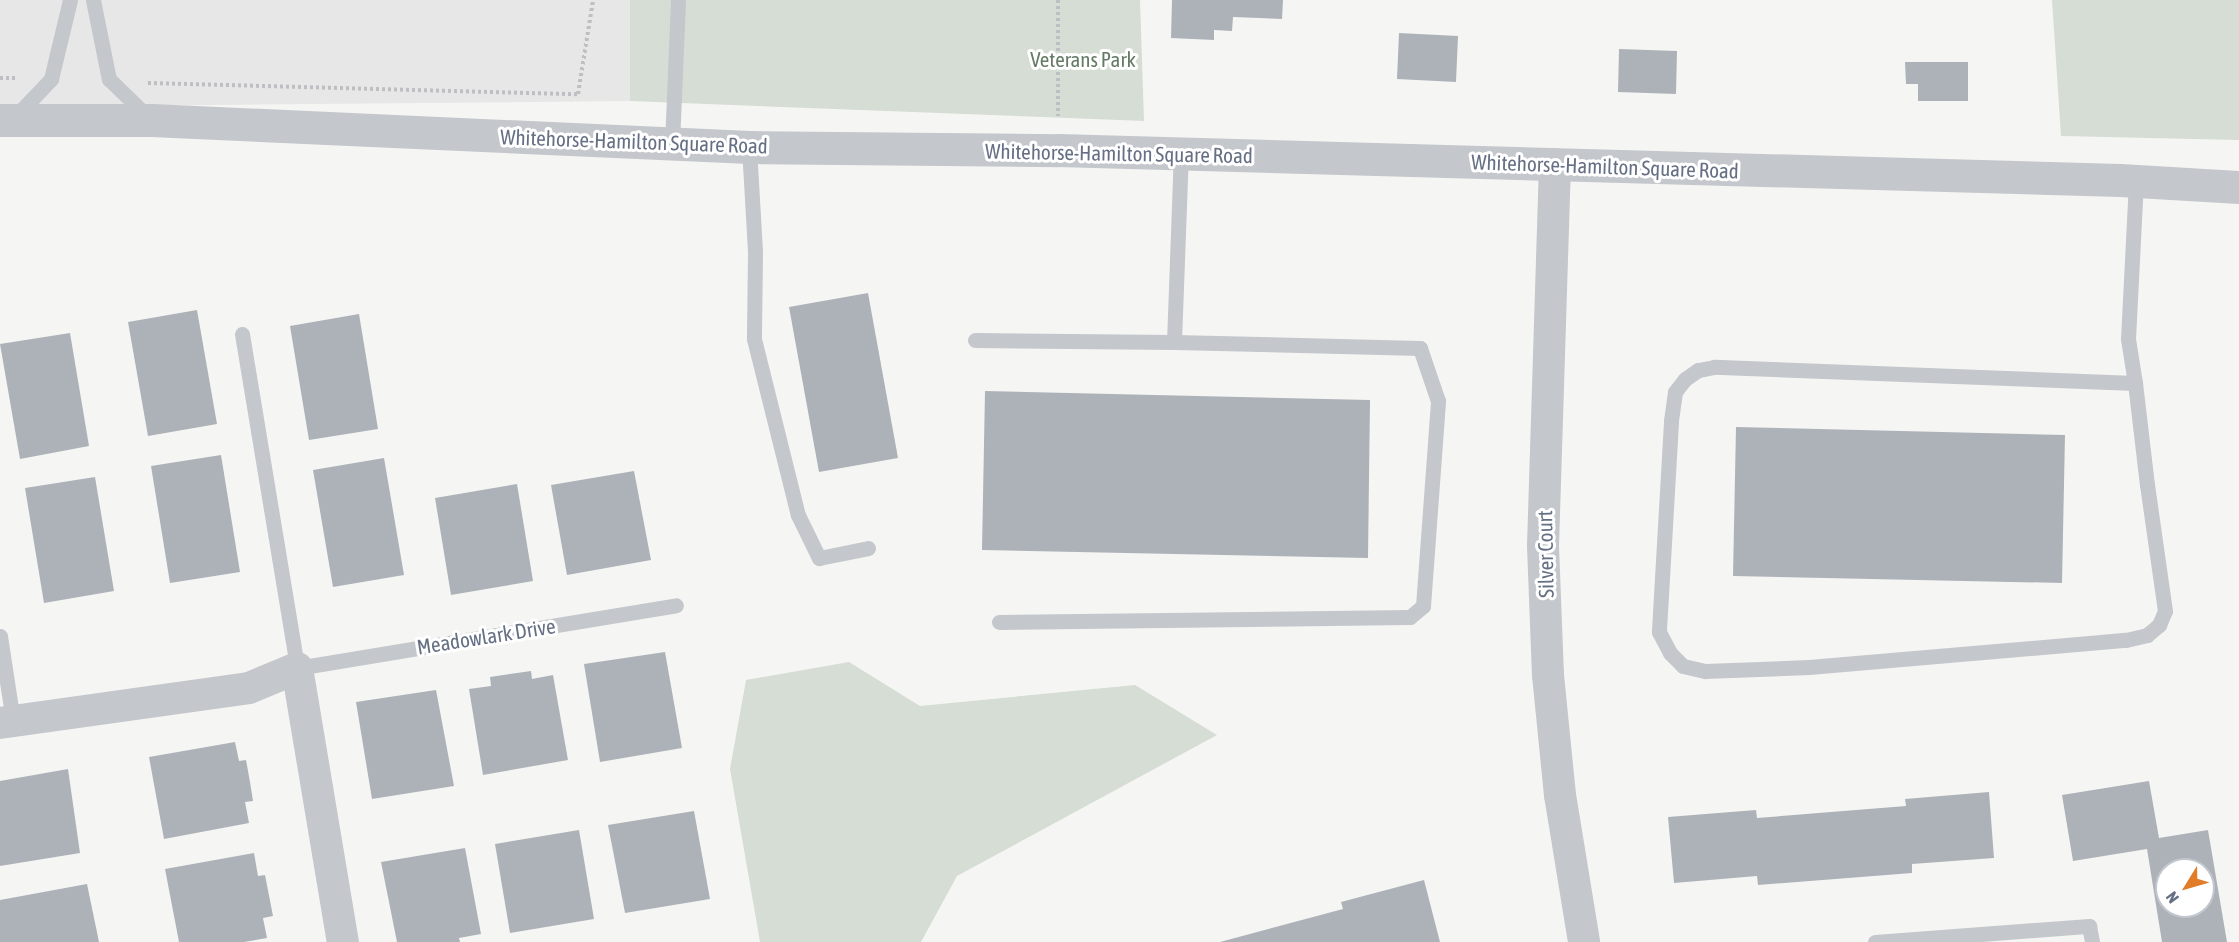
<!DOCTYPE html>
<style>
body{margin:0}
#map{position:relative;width:2239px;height:942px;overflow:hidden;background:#f5f6f3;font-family:"Asap Condensed",sans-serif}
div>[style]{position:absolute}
.built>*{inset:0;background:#e6e7e6}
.green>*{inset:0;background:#d6ddd4}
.building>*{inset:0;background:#adb2b9}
.path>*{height:4px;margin-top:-2px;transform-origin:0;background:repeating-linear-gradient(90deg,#bebfc2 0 3px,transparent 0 6px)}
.service>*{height:15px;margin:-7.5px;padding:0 7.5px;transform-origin:7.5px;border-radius:7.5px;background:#c4c7cb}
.minor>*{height:32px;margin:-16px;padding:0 16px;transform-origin:16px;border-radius:16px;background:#c4c7cb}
.tertiary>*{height:33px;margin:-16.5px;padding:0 16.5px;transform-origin:16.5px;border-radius:16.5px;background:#c4c7cb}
span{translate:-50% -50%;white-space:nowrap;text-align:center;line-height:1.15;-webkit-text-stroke:6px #fff;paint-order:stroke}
.park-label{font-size:21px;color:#647b65}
.street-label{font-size:21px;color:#667084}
.north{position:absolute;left:2155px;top:858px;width:60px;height:60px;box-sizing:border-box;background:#fff;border:2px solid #c2c6ce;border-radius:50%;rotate:233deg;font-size:16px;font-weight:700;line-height:24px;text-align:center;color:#667084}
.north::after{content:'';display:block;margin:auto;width:21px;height:27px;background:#e17c28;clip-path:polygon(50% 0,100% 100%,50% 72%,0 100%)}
</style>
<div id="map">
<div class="built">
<i style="clip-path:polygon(0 0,630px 0,630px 101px,0 107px)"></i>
</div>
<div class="green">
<i style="clip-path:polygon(630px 0,1140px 0,1144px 121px,630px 101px)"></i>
<i style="clip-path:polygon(2052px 0,2239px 0,2239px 140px,2061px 136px)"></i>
<i style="clip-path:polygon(849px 662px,920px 706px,1135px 685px,1217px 735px,957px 876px,921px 942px,760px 942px,730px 769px,746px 680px)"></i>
</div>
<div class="building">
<i style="clip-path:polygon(1172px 0,1283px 0,1282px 19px,1233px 17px,1232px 31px,1214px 30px,1214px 40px,1171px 38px)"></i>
<i style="clip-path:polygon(1399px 33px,1458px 36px,1456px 82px,1397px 79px)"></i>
<i style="clip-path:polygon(1619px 49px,1677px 51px,1676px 94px,1618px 92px)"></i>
<i style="clip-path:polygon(1905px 62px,1968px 62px,1968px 101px,1918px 101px,1918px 84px,1906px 84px)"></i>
<i style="clip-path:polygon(868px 293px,898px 458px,819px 472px,789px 307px)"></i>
<i style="clip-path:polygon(197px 310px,217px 424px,148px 436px,128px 322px)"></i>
<i style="clip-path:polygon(359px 314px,378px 429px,309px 440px,290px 326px)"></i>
<i style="clip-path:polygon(70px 333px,89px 446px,20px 459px,0 344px)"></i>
<i style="clip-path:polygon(985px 391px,1370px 400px,1368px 558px,982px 550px)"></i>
<i style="clip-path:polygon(1736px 427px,2065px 435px,2062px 583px,1733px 576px)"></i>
<i style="clip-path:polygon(221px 455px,240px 572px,170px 583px,151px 466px)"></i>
<i style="clip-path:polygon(384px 458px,404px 575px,333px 587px,313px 470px)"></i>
<i style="clip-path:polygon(634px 471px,651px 560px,567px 575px,551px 485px)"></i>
<i style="clip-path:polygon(95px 477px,114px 591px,44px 603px,25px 488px)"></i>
<i style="clip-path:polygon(517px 484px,533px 581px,451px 595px,435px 498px)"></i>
<i style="clip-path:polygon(665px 652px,682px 748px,600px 762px,584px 664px)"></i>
<i style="clip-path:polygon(531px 671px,532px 679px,553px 675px,568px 760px,483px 775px,469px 689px,491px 686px,490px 677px)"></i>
<i style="clip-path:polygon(436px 690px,454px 786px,372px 799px,356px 702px)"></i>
<i style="clip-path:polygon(235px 742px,239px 761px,246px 760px,250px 782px,253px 801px,245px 802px,249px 823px,164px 839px,149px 757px)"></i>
<i style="clip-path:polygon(68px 769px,80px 853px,0 866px,0 781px)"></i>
<i style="clip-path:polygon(evenodd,2149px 781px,2159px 838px,2208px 830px,2227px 942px,2162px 942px,2147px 849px,2073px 861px,2062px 795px,2149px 781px,2167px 870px,2203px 870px,2203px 906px,2167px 906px,2167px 870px)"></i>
<i style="clip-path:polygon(1989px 792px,1994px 858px,1912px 864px,1912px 873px,1758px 885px,1757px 876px,1674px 883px,1668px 817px,1756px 810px,1757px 818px,1906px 806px,1905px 799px)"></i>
<i style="clip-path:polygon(694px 811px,710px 899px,625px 913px,608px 825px)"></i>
<i style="clip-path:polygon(579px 830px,594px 919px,510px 933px,495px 844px)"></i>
<i style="clip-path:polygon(465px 848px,481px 934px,459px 938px,460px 942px,397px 942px,381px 862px)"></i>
<i style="clip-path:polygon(254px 853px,258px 876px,265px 875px,273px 916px,263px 918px,267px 938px,244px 942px,179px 942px,165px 869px)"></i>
<i style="clip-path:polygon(1424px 880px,1440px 942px,1220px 942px,1343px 909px,1341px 902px)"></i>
<i style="clip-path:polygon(87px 884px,99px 942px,0 942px,0 900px)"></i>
</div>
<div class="path">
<i style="left:1058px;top:0;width:116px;rotate:90deg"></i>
<i style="left:0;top:78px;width:17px"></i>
<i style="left:148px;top:83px;width:430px;rotate:1.5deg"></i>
<i style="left:578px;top:94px;width:95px;rotate:-80.9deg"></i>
</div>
<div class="service">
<i style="left:93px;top:0;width:81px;rotate:78.6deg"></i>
<i style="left:109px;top:79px;width:56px;rotate:44.3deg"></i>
<i style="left:14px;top:118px;width:54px;rotate:-46.5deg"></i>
<i style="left:51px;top:79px;width:81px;rotate:-76.5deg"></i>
<i style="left:672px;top:144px;width:144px;rotate:-87.6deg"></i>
<i style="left:749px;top:147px;width:105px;rotate:86.7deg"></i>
<i style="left:755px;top:252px;width:87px;rotate:90.7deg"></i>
<i style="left:754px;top:339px;width:181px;rotate:76deg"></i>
<i style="left:798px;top:515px;width:48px;rotate:64deg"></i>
<i style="left:819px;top:558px;width:50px;rotate:-11.5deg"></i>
<i style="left:242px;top:334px;width:338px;rotate:80.6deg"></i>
<i style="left:297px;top:668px;width:384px;rotate:-9.4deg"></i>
<i style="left:975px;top:340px;width:199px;rotate:0.6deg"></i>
<i style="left:2135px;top:383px;width:421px;rotate:-177.8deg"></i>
<i style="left:1714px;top:367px;width:16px;rotate:169deg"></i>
<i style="left:1698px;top:370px;width:16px;rotate:145deg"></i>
<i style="left:1685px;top:379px;width:16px;rotate:128deg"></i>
<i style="left:1675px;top:392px;width:30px;rotate:98deg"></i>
<i style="left:1671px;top:422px;width:210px;rotate:93.3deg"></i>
<i style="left:1659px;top:632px;width:24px;rotate:62deg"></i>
<i style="left:1670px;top:653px;width:18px;rotate:45deg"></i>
<i style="left:1683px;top:666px;width:23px;rotate:13deg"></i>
<i style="left:1705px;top:671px;width:104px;rotate:-2.2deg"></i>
<i style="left:1809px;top:667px;width:318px;rotate:-4.9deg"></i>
<i style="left:2126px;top:640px;width:22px;rotate:-13deg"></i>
<i style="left:2147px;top:635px;width:16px;rotate:-40deg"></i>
<i style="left:2159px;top:625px;width:15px;rotate:-67deg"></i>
<i style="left:2165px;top:611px;width:127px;rotate:-98.1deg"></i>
<i style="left:2147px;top:485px;width:103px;rotate:-96.7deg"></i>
<i style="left:2135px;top:383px;width:45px;rotate:-99deg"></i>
<i style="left:2128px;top:339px;width:158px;rotate:-87.1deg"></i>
<i style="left:999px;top:622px;width:411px;rotate:-0.7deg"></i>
<i style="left:1410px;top:617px;width:17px;rotate:-40deg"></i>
<i style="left:1423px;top:606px;width:206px;rotate:-85.8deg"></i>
<i style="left:1438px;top:401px;width:56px;rotate:-108.8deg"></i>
<i style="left:1420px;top:348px;width:246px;rotate:-178.6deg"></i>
<i style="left:1174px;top:342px;width:188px;rotate:-87.9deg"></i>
<i style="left:0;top:636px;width:86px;rotate:81.3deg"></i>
<i style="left:1875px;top:942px;width:215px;rotate:-4.3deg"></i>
<i style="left:2089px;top:926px;width:16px;rotate:79deg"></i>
</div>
<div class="minor">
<i style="left:1555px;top:164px;width:382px;rotate:91.8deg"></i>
<i style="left:1543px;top:546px;width:129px;rotate:87.8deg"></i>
<i style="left:1548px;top:675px;width:121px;rotate:84.3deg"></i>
<i style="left:1560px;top:795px;width:149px;rotate:80.7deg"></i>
<i style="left:0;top:723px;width:251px;rotate:-8deg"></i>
<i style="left:249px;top:688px;width:52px;rotate:-22.6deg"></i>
<i style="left:297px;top:668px;width:278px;rotate:80.5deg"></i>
</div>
<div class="tertiary">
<i style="left:0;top:120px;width:151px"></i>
<i style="left:151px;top:120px;width:599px;rotate:2.59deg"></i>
<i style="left:749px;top:147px;width:309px;rotate:0.6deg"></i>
<i style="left:1058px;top:150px;width:1062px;rotate:1.62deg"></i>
<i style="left:2120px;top:180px;width:119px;rotate:3.4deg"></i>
</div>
<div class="park-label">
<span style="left:1083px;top:59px">Veterans Park</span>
</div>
<div class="street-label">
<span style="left:634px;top:141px;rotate:2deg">Whitehorse-Hamilton Square Road</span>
<span style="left:1119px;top:153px;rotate:1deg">Whitehorse-Hamilton Square Road</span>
<span style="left:1605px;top:166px;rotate:2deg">Whitehorse-Hamilton Square Road</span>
<span style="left:1545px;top:554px;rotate:-91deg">Silver Court</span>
<span style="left:486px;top:636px;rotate:-9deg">Meadowlark Drive</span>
</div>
<div class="north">N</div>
</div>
